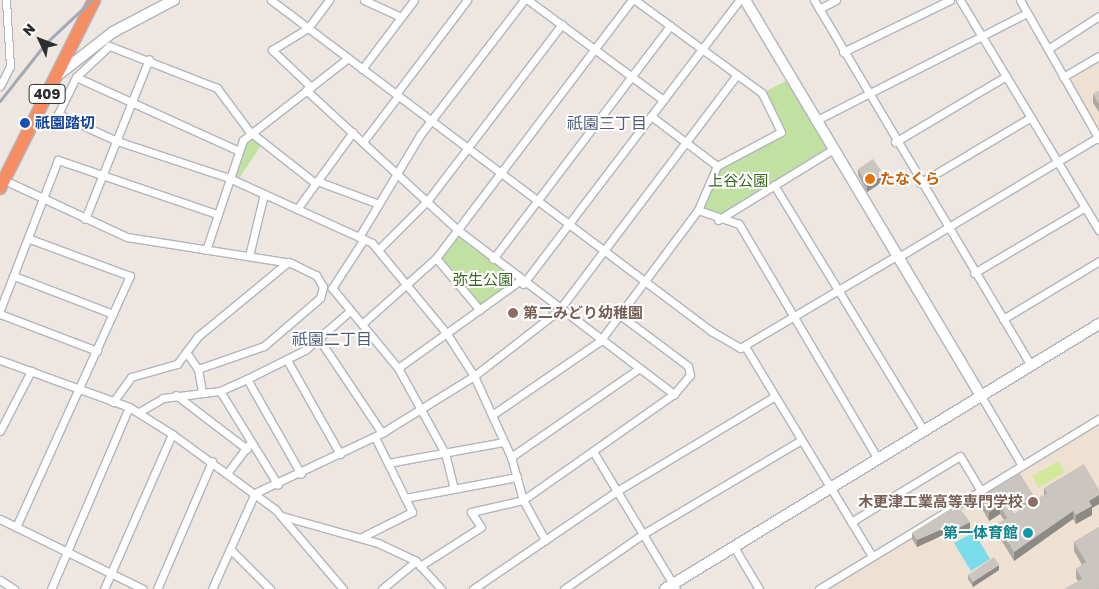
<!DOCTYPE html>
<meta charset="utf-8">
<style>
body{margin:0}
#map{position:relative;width:1099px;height:589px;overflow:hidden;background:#eee7e1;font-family:"Golos Text","Noto Sans JP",sans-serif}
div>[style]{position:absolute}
.education>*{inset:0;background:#eee1d2}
.green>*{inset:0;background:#c0e1a1}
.pitch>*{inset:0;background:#d3e89d}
.water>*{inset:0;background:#7adcea}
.roads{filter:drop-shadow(1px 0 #b1b5bd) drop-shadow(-1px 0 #b1b5bd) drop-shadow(0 1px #b1b5bd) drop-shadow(0 -1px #b1b5bd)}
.street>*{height:7px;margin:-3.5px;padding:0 3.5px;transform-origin:3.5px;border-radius:3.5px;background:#fff}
.secondary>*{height:10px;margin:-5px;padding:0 5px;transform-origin:5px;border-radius:5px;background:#fff}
.highway>*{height:12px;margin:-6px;padding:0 6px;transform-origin:6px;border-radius:6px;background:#f78e63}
.rail>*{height:2.5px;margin:-1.25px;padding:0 1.25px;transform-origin:1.25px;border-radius:1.25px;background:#a3a9b7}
.wall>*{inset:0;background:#aea9a4}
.shaded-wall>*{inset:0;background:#8d8a86}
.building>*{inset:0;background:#cac5bf}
.dots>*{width:14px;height:14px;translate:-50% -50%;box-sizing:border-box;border:2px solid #fff;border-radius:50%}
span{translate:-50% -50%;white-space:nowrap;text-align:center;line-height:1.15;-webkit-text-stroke:4px #fff;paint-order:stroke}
.shield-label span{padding:1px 4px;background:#fff;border:1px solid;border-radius:4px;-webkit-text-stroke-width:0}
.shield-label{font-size:14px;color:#2e2e2e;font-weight:700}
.transit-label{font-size:15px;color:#164399;font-weight:700}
.left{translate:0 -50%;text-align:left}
.food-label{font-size:15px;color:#c56008;font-weight:700}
.park-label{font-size:15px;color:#39691f}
.education-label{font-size:15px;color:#785e54;font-weight:700}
.right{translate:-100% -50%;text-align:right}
.culture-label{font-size:15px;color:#0d838f;font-weight:700}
.neighbourhood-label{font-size:16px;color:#4f5e7d}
.north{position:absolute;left:15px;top:15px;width:50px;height:50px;-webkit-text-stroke:4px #fff;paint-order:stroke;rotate:313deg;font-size:14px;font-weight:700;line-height:20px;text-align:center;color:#2e2e2e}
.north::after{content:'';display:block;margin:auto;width:18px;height:22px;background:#2e2e2e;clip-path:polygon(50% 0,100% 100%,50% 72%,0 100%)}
</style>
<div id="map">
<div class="education">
<i style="clip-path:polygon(1099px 60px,1099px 130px,1070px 80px)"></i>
<i style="clip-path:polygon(1099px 425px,1099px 589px,825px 589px,1018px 470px)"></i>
</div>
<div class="green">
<i style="clip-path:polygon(790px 79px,832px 150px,718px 220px,698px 210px,717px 166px,781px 132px,762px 93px)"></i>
<i style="clip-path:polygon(249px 131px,263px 142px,237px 182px,229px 178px)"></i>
<i style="clip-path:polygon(459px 231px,519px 281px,480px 310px,436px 258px)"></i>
</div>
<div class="pitch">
<i style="clip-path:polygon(1058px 461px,1065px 472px,1039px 488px,1032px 476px)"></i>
</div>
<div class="water">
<i style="clip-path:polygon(974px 532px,990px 559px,971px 571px,954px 543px)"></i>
</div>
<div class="roads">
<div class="street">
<i style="left:271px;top:0;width:551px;rotate:36.95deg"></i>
<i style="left:711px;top:331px;width:34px;rotate:30deg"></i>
<i style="left:740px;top:348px;width:181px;rotate:-30.5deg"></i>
<i style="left:364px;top:0;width:41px;rotate:24.7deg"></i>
<i style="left:528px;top:0;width:168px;rotate:36.5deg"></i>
<i style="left:814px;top:0;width:425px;rotate:59.3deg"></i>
<i style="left:960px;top:0;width:269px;rotate:58.9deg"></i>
<i style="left:1020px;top:0;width:160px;rotate:60.4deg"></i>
<i style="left:819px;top:9px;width:19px;rotate:-28deg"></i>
<i style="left:1048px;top:49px;width:61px;rotate:-32.9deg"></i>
<i style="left:843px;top:52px;width:119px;rotate:-25.9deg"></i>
<i style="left:362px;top:69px;width:86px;rotate:-53deg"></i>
<i style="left:76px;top:77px;width:177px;rotate:24.4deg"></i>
<i style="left:1063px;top:77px;width:42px;rotate:-30.3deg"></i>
<i style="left:0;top:86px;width:22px;rotate:-63deg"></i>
<i style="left:10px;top:66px;width:66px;rotate:-93.5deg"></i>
<i style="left:311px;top:87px;width:54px;rotate:-136.5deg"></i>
<i style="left:272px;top:50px;width:42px;rotate:-31.4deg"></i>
<i style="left:308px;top:28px;width:35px;rotate:-53deg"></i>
<i style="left:306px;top:90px;width:208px;rotate:42.7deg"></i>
<i style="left:459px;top:231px;width:270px;rotate:37.2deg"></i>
<i style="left:396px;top:94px;width:118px;rotate:-52.9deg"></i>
<i style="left:651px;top:116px;width:83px;rotate:37.1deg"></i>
<i style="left:815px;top:121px;width:238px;rotate:-27deg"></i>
<i style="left:363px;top:142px;width:58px;rotate:-52.7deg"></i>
<i style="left:895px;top:142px;width:129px;rotate:-30.7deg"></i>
<i style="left:4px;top:180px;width:136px;rotate:24.9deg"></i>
<i style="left:127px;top:237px;width:166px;rotate:9deg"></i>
<i style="left:291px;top:263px;width:28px;rotate:26deg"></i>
<i style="left:316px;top:275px;width:14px;rotate:60deg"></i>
<i style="left:323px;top:287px;width:11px;rotate:105deg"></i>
<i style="left:320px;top:298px;width:74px;rotate:139.4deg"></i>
<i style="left:264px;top:346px;width:70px;rotate:160.8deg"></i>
<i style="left:317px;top:181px;width:66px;rotate:20.4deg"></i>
<i style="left:315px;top:183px;width:84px;rotate:-141.8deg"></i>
<i style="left:249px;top:131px;width:54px;rotate:-126.7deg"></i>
<i style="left:217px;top:88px;width:116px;rotate:-158.7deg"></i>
<i style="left:109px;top:46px;width:45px;rotate:136.8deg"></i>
<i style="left:76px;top:77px;width:41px;rotate:115.9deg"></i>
<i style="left:58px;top:114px;width:65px;rotate:24.6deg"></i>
<i style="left:117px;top:141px;width:118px;rotate:18.3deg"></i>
<i style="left:229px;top:178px;width:157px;rotate:24.4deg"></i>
<i style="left:372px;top:243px;width:118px;rotate:50.5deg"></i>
<i style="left:447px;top:334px;width:50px;rotate:57.3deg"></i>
<i style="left:474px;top:376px;width:89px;rotate:65.4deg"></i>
<i style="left:511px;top:457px;width:45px;rotate:74.4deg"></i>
<i style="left:523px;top:500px;width:46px;rotate:61.2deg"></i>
<i style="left:920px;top:183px;width:129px;rotate:-30.7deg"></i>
<i style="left:774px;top:185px;width:288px;rotate:58.6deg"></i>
<i style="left:297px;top:209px;width:95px;rotate:-54deg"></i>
<i style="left:698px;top:210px;width:43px;rotate:18.9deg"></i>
<i style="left:739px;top:224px;width:273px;rotate:59.4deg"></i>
<i style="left:85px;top:219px;width:172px;rotate:-68.2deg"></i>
<i style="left:718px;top:220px;width:134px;rotate:-31.6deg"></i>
<i style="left:359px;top:237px;width:119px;rotate:-59.1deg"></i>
<i style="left:420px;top:135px;width:170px;rotate:-52.4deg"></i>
<i style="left:364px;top:239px;width:59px;rotate:123.1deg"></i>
<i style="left:332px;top:288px;width:104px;rotate:50.5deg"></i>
<i style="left:398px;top:368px;width:97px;rotate:61.1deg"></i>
<i style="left:445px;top:453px;width:37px;rotate:76deg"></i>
<i style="left:379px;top:249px;width:69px;rotate:-45deg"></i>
<i style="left:428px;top:200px;width:221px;rotate:-52.7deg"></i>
<i style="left:206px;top:250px;width:116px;rotate:-71.4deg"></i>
<i style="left:243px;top:140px;width:133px;rotate:-38deg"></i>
<i style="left:249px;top:256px;width:64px;rotate:-76.4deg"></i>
<i style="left:436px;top:258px;width:68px;rotate:49.8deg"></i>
<i style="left:897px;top:258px;width:235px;rotate:-31deg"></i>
<i style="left:493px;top:259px;width:293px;rotate:-52.8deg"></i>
<i style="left:974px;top:273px;width:129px;rotate:-30.7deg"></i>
<i style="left:14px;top:276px;width:106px;rotate:21deg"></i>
<i style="left:523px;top:284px;width:357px;rotate:-52.7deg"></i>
<i style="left:0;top:310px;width:161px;rotate:-68.9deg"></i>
<i style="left:58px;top:160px;width:168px;rotate:18.8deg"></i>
<i style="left:0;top:314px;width:104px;rotate:20.9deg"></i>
<i style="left:1003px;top:319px;width:112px;rotate:-31.1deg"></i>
<i style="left:362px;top:324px;width:99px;rotate:-41.7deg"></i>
<i style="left:436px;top:258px;width:324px;rotate:-52.8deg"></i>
<i style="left:319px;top:339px;width:113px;rotate:56.2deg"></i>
<i style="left:746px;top:348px;width:243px;rotate:58.8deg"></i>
<i style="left:186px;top:352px;width:21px;rotate:55deg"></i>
<i style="left:198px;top:369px;width:22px;rotate:80deg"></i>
<i style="left:0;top:360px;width:137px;rotate:20deg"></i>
<i style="left:129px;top:407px;width:51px;rotate:32.1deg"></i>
<i style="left:172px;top:434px;width:127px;rotate:36.1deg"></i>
<i style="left:275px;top:509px;width:105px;rotate:49.6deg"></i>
<i style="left:287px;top:360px;width:108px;rotate:60.6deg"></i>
<i style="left:398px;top:368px;width:149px;rotate:-35.7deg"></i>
<i style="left:247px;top:379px;width:109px;rotate:60.4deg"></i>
<i style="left:220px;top:391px;width:110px;rotate:58.3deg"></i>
<i style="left:176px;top:395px;width:89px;rotate:37.3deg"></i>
<i style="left:981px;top:396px;width:79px;rotate:59.5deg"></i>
<i style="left:113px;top:402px;width:31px;rotate:-54deg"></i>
<i style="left:131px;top:377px;width:48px;rotate:-15.8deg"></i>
<i style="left:177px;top:364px;width:34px;rotate:-53deg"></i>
<i style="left:197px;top:337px;width:118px;rotate:-39.5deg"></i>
<i style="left:139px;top:412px;width:28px;rotate:-30deg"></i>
<i style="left:163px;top:398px;width:57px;rotate:-7deg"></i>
<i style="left:220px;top:391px;width:30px;rotate:-24deg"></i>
<i style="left:247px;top:379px;width:65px;rotate:-26.6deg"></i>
<i style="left:305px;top:350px;width:60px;rotate:-40.9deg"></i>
<i style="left:492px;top:415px;width:131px;rotate:-34.4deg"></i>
<i style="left:600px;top:341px;width:164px;rotate:-53.2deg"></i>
<i style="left:698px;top:210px;width:48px;rotate:-66.6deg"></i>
<i style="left:717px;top:166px;width:72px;rotate:-28deg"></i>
<i style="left:781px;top:132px;width:43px;rotate:-116deg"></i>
<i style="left:762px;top:93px;width:157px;rotate:-143.8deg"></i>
<i style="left:0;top:431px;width:68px;rotate:-62.7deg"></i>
<i style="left:594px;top:453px;width:159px;rotate:58.9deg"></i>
<i style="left:511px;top:457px;width:155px;rotate:-34.7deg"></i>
<i style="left:388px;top:463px;width:118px;rotate:-10.3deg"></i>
<i style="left:228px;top:472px;width:34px;rotate:-53deg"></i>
<i style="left:405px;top:498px;width:114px;rotate:-10.6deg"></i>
<i style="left:282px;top:516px;width:100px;rotate:15.7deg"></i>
<i style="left:378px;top:543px;width:42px;rotate:25.3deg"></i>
<i style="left:416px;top:561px;width:38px;rotate:48deg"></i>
<i style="left:0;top:519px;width:159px;rotate:26.1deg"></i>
<i style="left:851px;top:522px;width:127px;rotate:-31.2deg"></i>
<i style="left:960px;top:456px;width:39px;rotate:59deg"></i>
<i style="left:16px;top:527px;width:276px;rotate:-65.6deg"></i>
<i style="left:130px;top:276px;width:107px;rotate:-159.7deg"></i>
<i style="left:362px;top:537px;width:56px;rotate:-26.6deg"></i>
<i style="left:412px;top:512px;width:84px;rotate:-116.3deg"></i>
<i style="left:734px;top:547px;width:49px;rotate:59.2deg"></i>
<i style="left:230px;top:549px;width:57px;rotate:45deg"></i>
<i style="left:420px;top:566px;width:72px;rotate:-32.6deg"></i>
<i style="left:481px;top:527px;width:18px;rotate:-124deg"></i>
<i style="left:471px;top:512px;width:53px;rotate:-13deg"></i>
<i style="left:523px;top:500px;width:184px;rotate:-35.1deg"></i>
<i style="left:674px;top:394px;width:25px;rotate:-50deg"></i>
<i style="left:690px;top:375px;width:9px;rotate:-103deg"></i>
<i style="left:688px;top:366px;width:85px;rotate:-143.1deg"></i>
<i style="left:0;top:580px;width:17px;rotate:33deg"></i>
<i style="left:51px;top:589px;width:198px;rotate:-66.8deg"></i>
<i style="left:104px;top:589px;width:169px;rotate:-66.3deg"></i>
<i style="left:157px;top:589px;width:139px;rotate:-66.7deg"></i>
<i style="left:212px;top:589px;width:105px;rotate:-65.9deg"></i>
<i style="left:255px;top:493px;width:140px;rotate:-25.3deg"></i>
<i style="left:382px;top:433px;width:108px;rotate:-31.8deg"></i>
<i style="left:474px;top:376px;width:108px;rotate:-37.8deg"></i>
<i style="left:559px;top:310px;width:295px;rotate:-52.9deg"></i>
<i style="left:382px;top:589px;width:44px;rotate:-39.5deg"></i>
<i style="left:473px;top:589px;width:174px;rotate:-34.2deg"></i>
<i style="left:617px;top:491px;width:184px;rotate:-31deg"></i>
<i style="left:564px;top:589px;width:96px;rotate:-34.8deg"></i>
<i style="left:643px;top:534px;width:184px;rotate:-30.7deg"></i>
<i style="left:819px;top:589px;width:328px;rotate:-31.3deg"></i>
</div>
<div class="secondary">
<i style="left:745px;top:0;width:461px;rotate:59.2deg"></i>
<i style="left:58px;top:75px;width:70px;rotate:-38deg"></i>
<i style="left:113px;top:32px;width:69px;rotate:-27.7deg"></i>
<i style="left:665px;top:589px;width:509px;rotate:-31.41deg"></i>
</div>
<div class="highway">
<i style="left:0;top:188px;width:210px;rotate:-63.4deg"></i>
</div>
</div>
<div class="rail">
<i style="left:0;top:101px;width:73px;rotate:-51.7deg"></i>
<i style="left:45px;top:44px;width:64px;rotate:-43.1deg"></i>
</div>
<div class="wall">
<i style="clip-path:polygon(1099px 91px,1099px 112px,1093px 103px,1093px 94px)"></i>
<i style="clip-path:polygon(858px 169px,884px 181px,867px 192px,858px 175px)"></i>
<i style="clip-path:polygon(evenodd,1020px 474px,1036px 500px,1044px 495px,1044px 488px,1099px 490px,1099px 504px,1092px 508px,1092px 515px,1076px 524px,1073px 519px,1014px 561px,997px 533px,997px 524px,1004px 520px,1000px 514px,989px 521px,980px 505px,980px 497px,1020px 474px,1020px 502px,1023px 508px,1014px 514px,1010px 507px,1020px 502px)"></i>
<i style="clip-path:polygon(957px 505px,970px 528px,955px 536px,952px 531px,917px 547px,912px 539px,912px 533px)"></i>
<i style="clip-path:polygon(1099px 527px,1099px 589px,1078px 581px,1076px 578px,1076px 569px,1082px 565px,1074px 551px,1074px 542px)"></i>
<i style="clip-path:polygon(999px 570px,973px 587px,968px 579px,968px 575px)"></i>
</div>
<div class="shaded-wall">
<i style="clip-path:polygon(884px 175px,884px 181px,867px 192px,867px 185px)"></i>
<i style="clip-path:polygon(1020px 493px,1020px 502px,1006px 509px,1006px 501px)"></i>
<i style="clip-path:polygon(1099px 495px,1099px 504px,1092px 508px,1092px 515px,1076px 524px,1076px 515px,1089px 501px)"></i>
<i style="clip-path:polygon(1000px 505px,1000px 514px,989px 521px,989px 512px)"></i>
<i style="clip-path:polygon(1073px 511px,1073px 519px,1014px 561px,1014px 552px)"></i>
<i style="clip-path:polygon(970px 522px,970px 528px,955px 536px,955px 530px)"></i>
<i style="clip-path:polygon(952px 525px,952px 531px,917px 547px,917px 540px)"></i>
<i style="clip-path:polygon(999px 565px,999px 570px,973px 587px,973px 582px)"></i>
</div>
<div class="building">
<i style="clip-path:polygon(1099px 91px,1099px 104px,1093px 94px)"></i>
<i style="clip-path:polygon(873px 159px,884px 175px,867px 185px,858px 169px)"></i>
<i style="clip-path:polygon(evenodd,1084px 464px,1099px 490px,1099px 495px,1089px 501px,1092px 506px,1076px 515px,1073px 511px,1014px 552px,997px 524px,1007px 518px,1000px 505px,989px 512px,980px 497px,1020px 474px,1036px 500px,1047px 493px,1044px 488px,1084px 464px,1020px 493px,1027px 506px,1014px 514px,1006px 501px,1020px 493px)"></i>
<i style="clip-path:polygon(957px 505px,970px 522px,955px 530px,952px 525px,917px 540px,912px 533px)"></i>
<i style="clip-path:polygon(1099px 527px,1099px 588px,1097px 589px,1064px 589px,1082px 579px,1076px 569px,1086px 562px,1074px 542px)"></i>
<i style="clip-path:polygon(994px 557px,999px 565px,973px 582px,968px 575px)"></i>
</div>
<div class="dots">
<i style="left:25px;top:123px;background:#1a4fb4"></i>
<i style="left:870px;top:179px;background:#e8710a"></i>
<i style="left:513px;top:313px;background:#8d6e63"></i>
<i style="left:1033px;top:502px;background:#8d6e63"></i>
<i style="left:1028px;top:533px;background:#0f9aa8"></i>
</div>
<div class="shield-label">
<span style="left:47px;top:94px">409</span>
</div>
<div class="transit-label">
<span class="left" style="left:35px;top:123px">祇園踏切</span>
</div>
<div class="food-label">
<span class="left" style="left:880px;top:179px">たなくら</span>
</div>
<div class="park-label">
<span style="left:738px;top:181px">上谷公園</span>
<span style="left:483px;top:280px">弥生公園</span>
</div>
<div class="education-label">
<span class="left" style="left:523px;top:313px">第二みどり幼稚園</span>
<span class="right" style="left:1023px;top:502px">木更津工業高等専門学校</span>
</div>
<div class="culture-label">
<span class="right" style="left:1018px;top:533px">第一体育館</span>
</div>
<div class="neighbourhood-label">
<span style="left:607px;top:123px">祇園三丁目</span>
<span style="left:332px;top:339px">祇園二丁目</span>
</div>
<div class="north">N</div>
</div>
